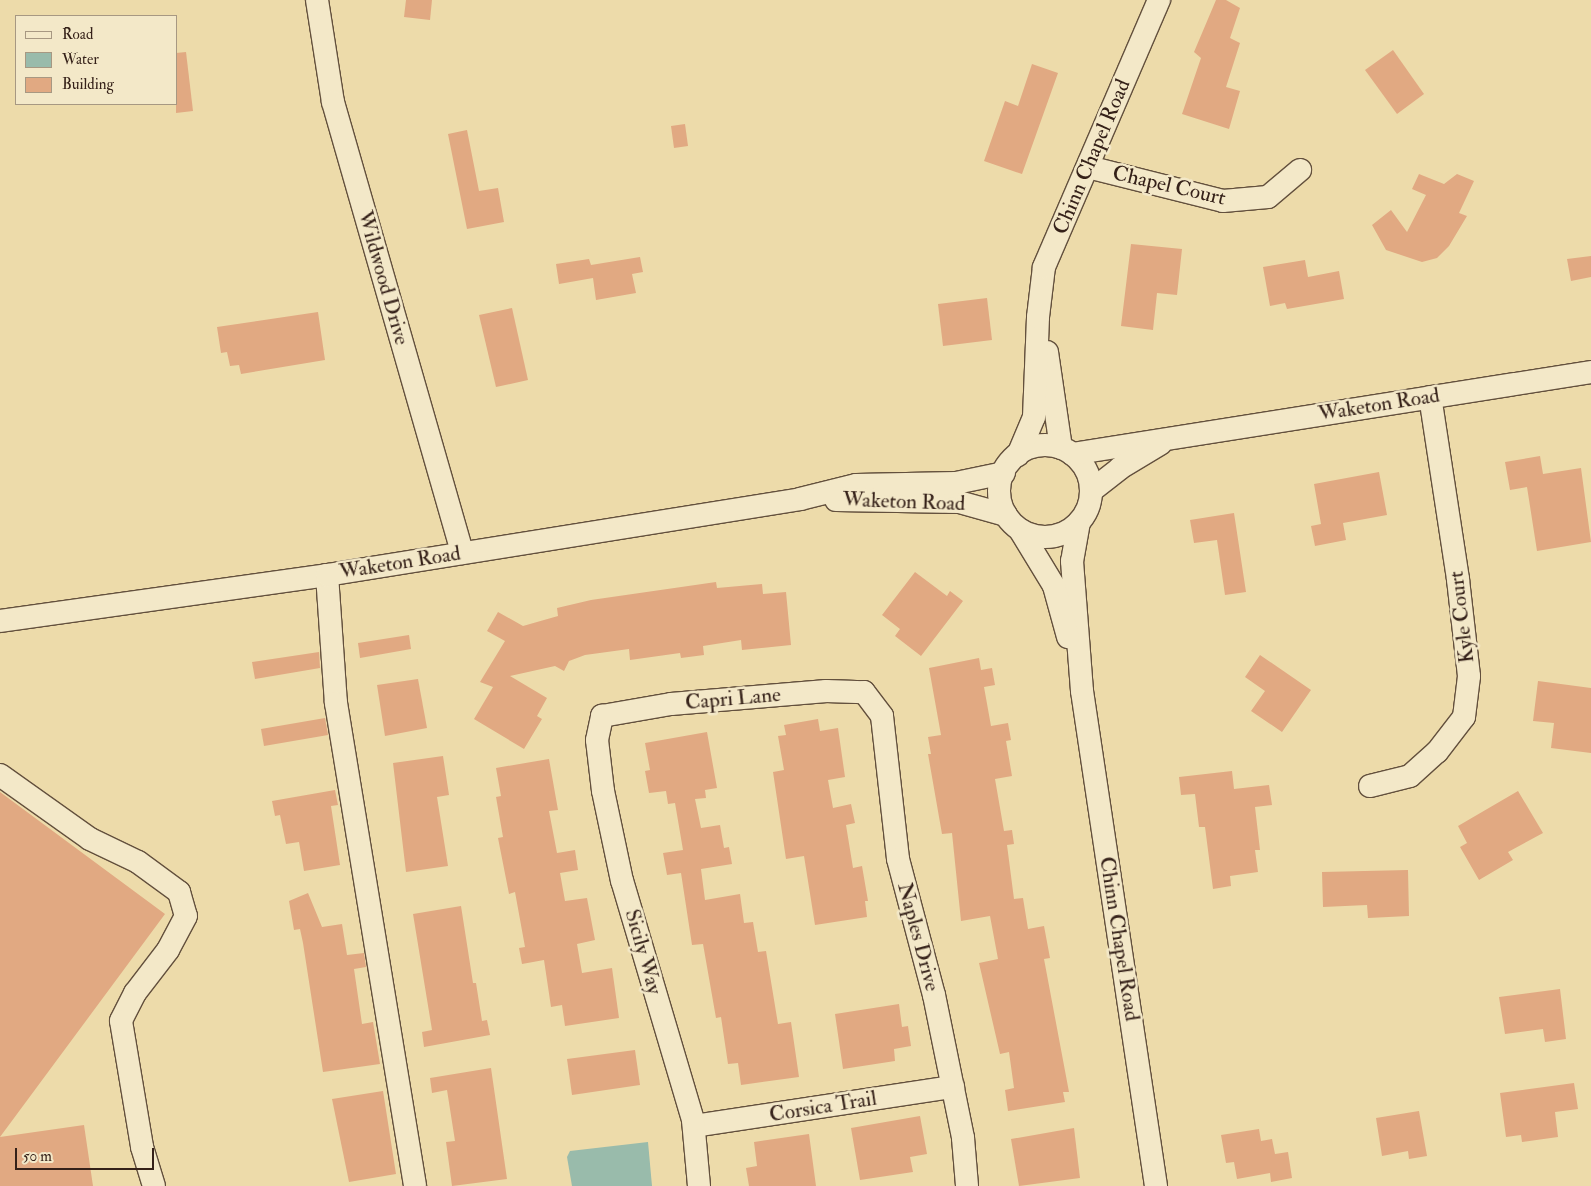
<!DOCTYPE html>
<style>
body{margin:0}
#map{position:relative;width:1591px;height:1186px;overflow:hidden;background:#eddbaa;font-family:"IM FELL Double Pica",serif}
div>[style]{position:absolute}
.water>*{inset:0;background:#99bbab}
.building>*{inset:0;background:#e1a982}
.roads{filter:drop-shadow(1px 0 #63503d) drop-shadow(-1px 0 #63503d) drop-shadow(0 1px #63503d) drop-shadow(0 -1px #63503d)}
.minor>*{height:22px;margin:-11px;padding:0 11px;transform-origin:11px;border-radius:11px;background:#f3e8c8}
.minor>.ring{margin:-11px;padding:0;box-sizing:content-box;background:none;border:22px solid #f3e8c8;border-radius:50%}
span{translate:-50% -50%;white-space:nowrap;text-align:center;line-height:1.15;-webkit-text-stroke:5px #f3e8c8;paint-order:stroke}
.street-label{font-size:21px;color:#352119}
.legend{position:absolute;left:15px;top:15px;width:162px;height:90px;box-sizing:border-box;background:#f3e8c8;border:1px solid #a79882;margin:0;padding:6px 9px;list-style:none;font-size:15px;color:#352119}
.legend li{display:flex;align-items:center;gap:10px;height:25px}
.legend b{width:25px;border:1px solid #a79882}
.scale{position:absolute;left:15px;top:1148px;width:139px;height:22px;box-sizing:border-box;border:2px solid #352119;border-top:0;padding-left:6px;font-size:15px;line-height:18px;white-space:nowrap;color:#352119;-webkit-text-stroke:4px #f3e8c8;paint-order:stroke}
</style>
<div id="map">
<div class="water">
<i style="clip-path:polygon(648px 1142px,652px 1186px,572px 1186px,567px 1157px,570px 1151px)"></i>
</div>
<div class="building">
<i style="clip-path:polygon(406px 0,432px 0,430px 20px,404px 17px)"></i>
<i style="clip-path:polygon(1216px 0,1226px 0,1240px 8px,1230px 38px,1240px 43px,1226px 87px,1240px 91px,1229px 129px,1182px 114px,1201px 58px,1194px 52px)"></i>
<i style="clip-path:polygon(1393px 50px,1424px 94px,1397px 114px,1365px 70px)"></i>
<i style="clip-path:polygon(186px 52px,193px 111px,176px 113px,176px 53px)"></i>
<i style="clip-path:polygon(1032px 64px,1058px 73px,1022px 174px,984px 161px,1005px 101px,1018px 106px)"></i>
<i style="clip-path:polygon(685px 124px,688px 146px,674px 148px,671px 126px)"></i>
<i style="clip-path:polygon(467px 130px,479px 191px,498px 188px,504px 222px,467px 229px,448px 134px)"></i>
<i style="clip-path:polygon(1419px 174px,1444px 184px,1457px 174px,1474px 181px,1459px 213px,1467px 216px,1449px 246px,1437px 258px,1422px 262px,1386px 250px,1372px 225px,1391px 210px,1407px 232px,1426px 195px,1412px 189px)"></i>
<i style="clip-path:polygon(1131px 244px,1182px 249px,1177px 295px,1157px 293px,1153px 330px,1121px 326px)"></i>
<i style="clip-path:polygon(1591px 256px,1591px 277px,1571px 281px,1567px 259px)"></i>
<i style="clip-path:polygon(640px 257px,643px 272px,632px 274px,636px 293px,596px 300px,593px 278px,559px 284px,556px 264px,589px 259px,591px 265px)"></i>
<i style="clip-path:polygon(1305px 260px,1308px 277px,1339px 271px,1344px 299px,1287px 309px,1285px 303px,1270px 306px,1263px 267px)"></i>
<i style="clip-path:polygon(987px 298px,992px 340px,943px 346px,938px 304px)"></i>
<i style="clip-path:polygon(512px 308px,528px 380px,496px 387px,479px 315px)"></i>
<i style="clip-path:polygon(318px 312px,325px 360px,241px 374px,239px 365px,230px 366px,227px 352px,221px 353px,217px 327px)"></i>
<i style="clip-path:polygon(1540px 456px,1543px 474px,1581px 468px,1591px 542px,1537px 551px,1527px 487px,1510px 490px,1505px 462px)"></i>
<i style="clip-path:polygon(1379px 472px,1387px 515px,1343px 523px,1346px 540px,1315px 546px,1311px 526px,1321px 524px,1314px 484px)"></i>
<i style="clip-path:polygon(1234px 513px,1246px 592px,1225px 595px,1217px 540px,1194px 543px,1190px 520px)"></i>
<i style="clip-path:polygon(915px 572px,947px 596px,950px 591px,963px 601px,921px 656px,895px 636px,900px 629px,882px 615px)"></i>
<i style="clip-path:polygon(716px 582px,717px 588px,762px 584px,763px 594px,786px 592px,791px 645px,742px 650px,741px 640px,703px 646px,704px 655px,681px 658px,680px 653px,630px 660px,629px 649px,585px 655px,569px 661px,564px 671px,555px 666px,510px 676px,547px 698px,537px 716px,542px 719px,524px 749px,474px 719px,493px 687px,480px 682px,505px 641px,487px 631px,498px 612px,523px 626px,558px 616px,557px 608px,591px 600px)"></i>
<i style="clip-path:polygon(409px 635px,411px 649px,360px 658px,358px 643px)"></i>
<i style="clip-path:polygon(319px 652px,320px 668px,255px 679px,252px 662px)"></i>
<i style="clip-path:polygon(1260px 655px,1311px 690px,1282px 732px,1251px 711px,1265px 691px,1245px 677px)"></i>
<i style="clip-path:polygon(979px 658px,981px 670px,992px 668px,995px 685px,984px 687px,991px 726px,1008px 723px,1011px 740px,1006px 741px,1012px 776px,995px 779px,1004px 831px,1012px 830px,1014px 844px,1007px 845px,1014px 899px,1023px 898px,1028px 929px,1044px 926px,1050px 958px,1044px 959px,1069px 1092px,1063px 1092px,1065px 1102px,1008px 1111px,1005px 1090px,1014px 1088px,1009px 1052px,1000px 1054px,979px 963px,998px 959px,990px 916px,961px 921px,952px 833px,942px 834px,928px 754px,931px 754px,928px 737px,941px 735px,929px 668px)"></i>
<i style="clip-path:polygon(418px 679px,427px 728px,385px 736px,377px 685px)"></i>
<i style="clip-path:polygon(1538px 681px,1591px 688px,1591px 753px,1551px 748px,1554px 723px,1533px 721px)"></i>
<i style="clip-path:polygon(325px 718px,328px 735px,264px 746px,261px 729px)"></i>
<i style="clip-path:polygon(818px 719px,820px 731px,838px 728px,845px 777px,828px 780px,833px 808px,851px 804px,855px 823px,846px 825px,853px 868px,862px 866px,868px 901px,865px 901px,867px 917px,815px 925px,804px 856px,786px 859px,773px 772px,784px 770px,778px 736px,786px 735px,784px 725px)"></i>
<i style="clip-path:polygon(707px 732px,717px 788px,705px 790px,706px 798px,695px 799px,701px 828px,720px 825px,724px 848px,729px 847px,732px 864px,701px 869px,705px 900px,740px 894px,744px 923px,753px 922px,758px 952px,766px 951px,778px 1024px,791px 1022px,799px 1077px,741px 1085px,738px 1063px,728px 1064px,721px 1017px,716px 1018px,703px 944px,692px 945px,681px 873px,667px 875px,663px 853px,683px 850px,675px 803px,668px 804px,666px 791px,649px 793px,645px 771px,650px 770px,645px 743px)"></i>
<i style="clip-path:polygon(443px 756px,449px 795px,437px 797px,448px 866px,406px 872px,393px 763px)"></i>
<i style="clip-path:polygon(549px 759px,558px 810px,549px 811px,557px 853px,575px 850px,578px 870px,560px 873px,565px 901px,587px 898px,595px 940px,577px 944px,582px 973px,612px 968px,619px 1018px,565px 1026px,562px 1005px,551px 1007px,544px 960px,522px 964px,519px 948px,525px 947px,515px 892px,509px 894px,498px 838px,503px 837px,496px 797px,501px 796px,496px 768px)"></i>
<i style="clip-path:polygon(1232px 771px,1234px 789px,1269px 785px,1272px 805px,1255px 807px,1260px 850px,1255px 850px,1258px 872px,1230px 876px,1231px 886px,1213px 889px,1205px 827px,1199px 827px,1195px 794px,1181px 795px,1179px 777px)"></i>
<i style="clip-path:polygon(335px 790px,338px 805px,331px 806px,340px 865px,304px 871px,299px 842px,286px 844px,280px 815px,275px 816px,272px 801px)"></i>
<i style="clip-path:polygon(1518px 791px,1543px 833px,1508px 852px,1513px 860px,1479px 880px,1460px 847px,1467px 843px,1458px 826px)"></i>
<i style="clip-path:polygon(0 792px,165px 914px,0 1137px,84px 1125px,93px 1186px,0 1186px)"></i>
<i style="clip-path:polygon(1408px 870px,1409px 916px,1368px 918px,1367px 905px,1323px 907px,1322px 872px)"></i>
<i style="clip-path:polygon(308px 893px,322px 927px,342px 924px,347px 955px,364px 953px,366px 967px,354px 969px,362px 1024px,373px 1022px,380px 1064px,323px 1072px,303px 943px,300px 929px,294px 930px,289px 901px)"></i>
<i style="clip-path:polygon(461px 906px,473px 983px,476px 983px,482px 1021px,487px 1020px,490px 1035px,424px 1047px,422px 1032px,432px 1030px,413px 914px)"></i>
<i style="clip-path:polygon(1560px 989px,1566px 1039px,1545px 1042px,1543px 1029px,1505px 1034px,1499px 997px)"></i>
<i style="clip-path:polygon(899px 1004px,902px 1027px,908px 1026px,911px 1046px,894px 1049px,895px 1061px,843px 1069px,835px 1014px)"></i>
<i style="clip-path:polygon(635px 1050px,640px 1085px,572px 1095px,567px 1059px)"></i>
<i style="clip-path:polygon(491px 1068px,507px 1179px,452px 1186px,446px 1142px,455px 1141px,447px 1090px,432px 1093px,430px 1078px)"></i>
<i style="clip-path:polygon(1574px 1083px,1578px 1109px,1555px 1112px,1558px 1137px,1522px 1142px,1521px 1135px,1506px 1137px,1500px 1093px)"></i>
<i style="clip-path:polygon(383px 1091px,396px 1174px,349px 1182px,332px 1099px)"></i>
<i style="clip-path:polygon(1419px 1111px,1427px 1156px,1409px 1159px,1408px 1151px,1382px 1156px,1376px 1118px)"></i>
<i style="clip-path:polygon(920px 1116px,927px 1154px,910px 1157px,913px 1172px,860px 1180px,851px 1128px)"></i>
<i style="clip-path:polygon(1074px 1128px,1080px 1178px,1019px 1186px,1011px 1139px)"></i>
<i style="clip-path:polygon(1259px 1129px,1261px 1141px,1272px 1139px,1275px 1154px,1288px 1152px,1292px 1178px,1271px 1182px,1270px 1173px,1237px 1179px,1234px 1162px,1226px 1163px,1221px 1135px)"></i>
<i style="clip-path:polygon(809px 1134px,816px 1186px,749px 1186px,746px 1168px,757px 1166px,754px 1142px)"></i>
</div>
<div class="roads">
<div class="minor">
<i style="left:317px;top:0;width:103px;rotate:81.1deg"></i>
<i style="left:333px;top:102px;width:469px;rotate:74deg"></i>
<i style="left:1088px;top:167px;width:139px;rotate:14.1deg"></i>
<i style="left:1223px;top:201px;width:45px;rotate:-5.1deg"></i>
<i style="left:1268px;top:197px;width:42px;rotate:-40.2deg"></i>
<i style="left:1047px;top:352px;width:97px;rotate:81.7deg"></i>
<i class="ring" style="left:999px;top:445px;width:70px;height:70px"></i>
<i style="left:1072px;top:454px;width:525px;rotate:-8.98deg"></i>
<i style="left:1018px;top:455px;width:41px;rotate:-67.2deg"></i>
<i style="left:1034px;top:417px;width:100px;rotate:-87.7deg"></i>
<i style="left:1038px;top:317px;width:50px;rotate:-83.2deg"></i>
<i style="left:1044px;top:267px;width:291px;rotate:-66.7deg"></i>
<i style="left:1091px;top:491px;width:37px;rotate:-38deg"></i>
<i style="left:1120px;top:468px;width:47px;rotate:-31deg"></i>
<i style="left:836px;top:500px;width:123px;rotate:0.9deg"></i>
<i style="left:959px;top:502px;width:49px;rotate:15.5deg"></i>
<i style="left:1079px;top:522px;width:40px;rotate:100deg"></i>
<i style="left:1072px;top:561px;width:130px;rotate:85.6deg"></i>
<i style="left:1082px;top:691px;width:501px;rotate:81.5deg"></i>
<i style="left:1020px;top:530px;width:66px;rotate:58.7deg"></i>
<i style="left:1054px;top:586px;width:53px;rotate:74.6deg"></i>
<i style="left:327px;top:575px;width:128px;rotate:86deg"></i>
<i style="left:336px;top:703px;width:489px;rotate:80.7deg"></i>
<i style="left:0;top:621px;width:330px;rotate:-8deg"></i>
<i style="left:327px;top:575px;width:479px;rotate:-9.1deg"></i>
<i style="left:800px;top:499px;width:58px;rotate:-14deg"></i>
<i style="left:856px;top:485px;width:100px;rotate:-1.1deg"></i>
<i style="left:956px;top:483px;width:49px;rotate:-11.8deg"></i>
<i style="left:0;top:775px;width:110px;rotate:35.4deg"></i>
<i style="left:90px;top:839px;width:53px;rotate:25.6deg"></i>
<i style="left:138px;top:862px;width:51px;rotate:36.2deg"></i>
<i style="left:179px;top:892px;width:25px;rotate:74deg"></i>
<i style="left:186px;top:916px;width:38px;rotate:118deg"></i>
<i style="left:168px;top:950px;width:54px;rotate:127.5deg"></i>
<i style="left:135px;top:993px;width:31px;rotate:117deg"></i>
<i style="left:121px;top:1021px;width:128px;rotate:80.5deg"></i>
<i style="left:142px;top:1147px;width:41px;rotate:72.9deg"></i>
<i style="left:1370px;top:786px;width:41px;rotate:-14deg"></i>
<i style="left:1410px;top:776px;width:36px;rotate:-42deg"></i>
<i style="left:1437px;top:752px;width:44px;rotate:-52.4deg"></i>
<i style="left:1464px;top:717px;width:41px;rotate:-83deg"></i>
<i style="left:1469px;top:676px;width:98px;rotate:-96.5deg"></i>
<i style="left:1458px;top:579px;width:184px;rotate:-98.7deg"></i>
<i style="left:694px;top:1126px;width:262px;rotate:-8.6deg"></i>
<i style="left:699px;top:1186px;width:66px;rotate:-95.2deg"></i>
<i style="left:693px;top:1120px;width:249px;rotate:-106.5deg"></i>
<i style="left:622px;top:881px;width:92px;rotate:-101.9deg"></i>
<i style="left:603px;top:791px;width:51px;rotate:-96.7deg"></i>
<i style="left:597px;top:740px;width:25px;rotate:-78deg"></i>
<i style="left:602px;top:716px;width:70px;rotate:-9.9deg"></i>
<i style="left:671px;top:704px;width:156px;rotate:-4.8deg"></i>
<i style="left:826px;top:691px;width:38px;rotate:2deg"></i>
<i style="left:864px;top:692px;width:30px;rotate:53deg"></i>
<i style="left:882px;top:716px;width:144px;rotate:83.6deg"></i>
<i style="left:898px;top:859px;width:141px;rotate:75.2deg"></i>
<i style="left:934px;top:995px;width:146px;rotate:78.5deg"></i>
<i style="left:963px;top:1138px;width:48px;rotate:85.2deg"></i>
</div>
</div>
<div class="street-label">
<span style="left:1092px;top:157px;rotate:-67deg">Chinn Chapel Road</span>
<span style="left:1169px;top:186px;rotate:13deg">Chapel Court</span>
<span style="left:383px;top:278px;rotate:74deg">Wildwood Drive</span>
<span style="left:1379px;top:405px;rotate:-9deg">Waketon Road</span>
<span style="left:904px;top:502px;rotate:2deg">Waketon Road</span>
<span style="left:400px;top:563px;rotate:-9deg">Waketon Road</span>
<span style="left:1462px;top:617px;rotate:-97deg">Kyle Court</span>
<span style="left:733px;top:699px;rotate:-5deg">Capri Lane</span>
<span style="left:918px;top:937px;rotate:75deg">Naples Drive</span>
<span style="left:1119px;top:939px;rotate:81deg">Chinn Chapel Road</span>
<span style="left:643px;top:952px;rotate:74deg">Sicily Way</span>
<span style="left:823px;top:1107px;rotate:-9deg">Corsica Trail</span>
</div>
<ul class="legend">
<li><b style="height:6px;background:#f3e8c8"></b>Road</li>
<li><b style="height:14px;background:#99bbab"></b>Water</li>
<li><b style="height:14px;background:#e1a982"></b>Building</li>
</ul>
<div class="scale">50 m</div>
</div>
